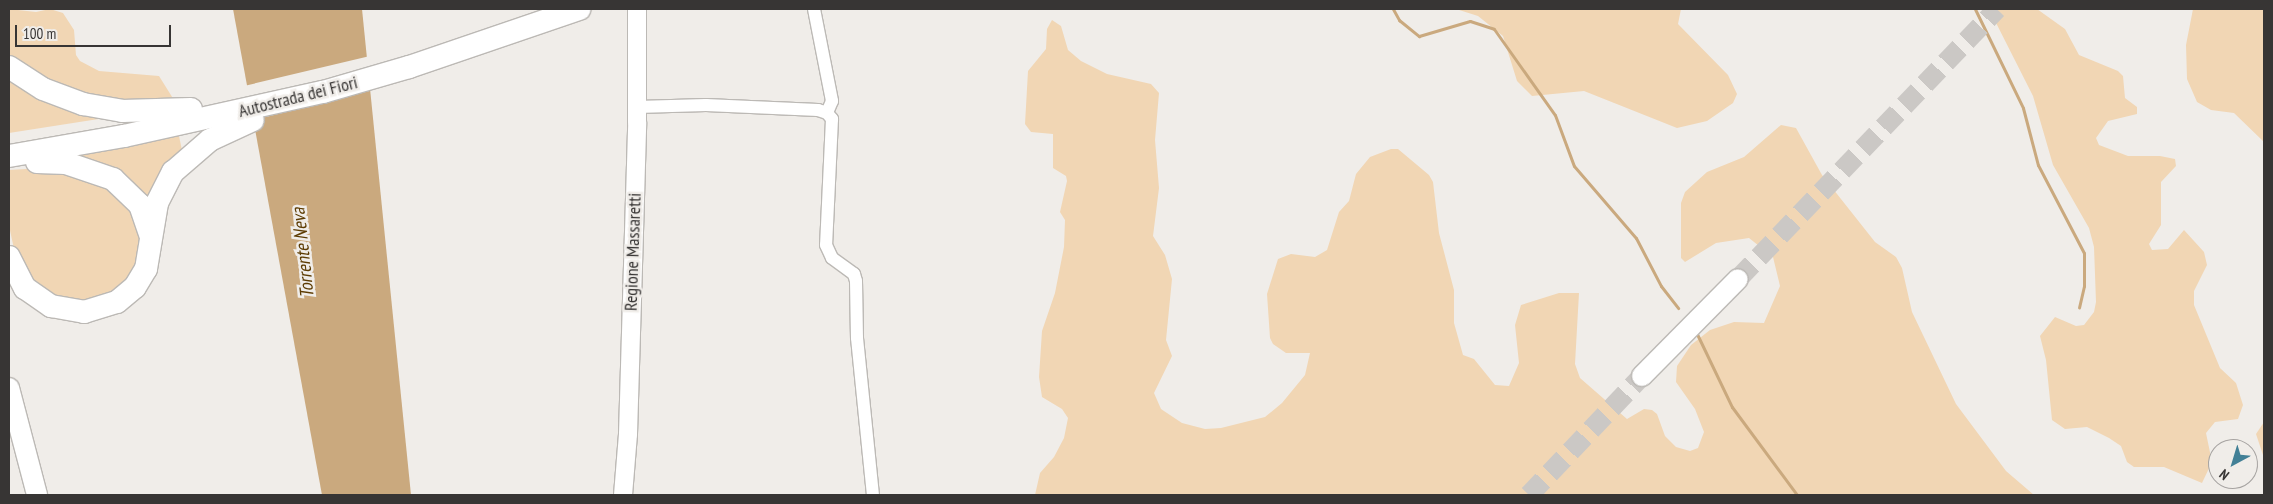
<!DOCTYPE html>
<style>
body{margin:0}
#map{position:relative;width:2273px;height:504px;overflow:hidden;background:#f0ede9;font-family:"PT Sans Narrow",sans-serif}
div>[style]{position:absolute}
.green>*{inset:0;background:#f1d6b4}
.water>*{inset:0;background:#caa97e}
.pier>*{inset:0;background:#f0ede9}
.stream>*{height:3px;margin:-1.5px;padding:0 1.5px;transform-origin:1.5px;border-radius:1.5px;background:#caa97e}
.primary-tunnel>*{height:20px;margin-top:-10px;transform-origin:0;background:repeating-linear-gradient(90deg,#cbc8c5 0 20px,transparent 0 30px)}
.roads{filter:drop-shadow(1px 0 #bcb9b5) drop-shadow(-1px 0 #bcb9b5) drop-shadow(0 1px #bcb9b5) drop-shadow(0 -1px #bcb9b5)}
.street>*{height:12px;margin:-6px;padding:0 6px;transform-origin:6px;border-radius:6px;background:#fff}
.secondary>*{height:18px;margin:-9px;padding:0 9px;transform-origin:9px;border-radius:9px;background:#fff}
.primary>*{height:20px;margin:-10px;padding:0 10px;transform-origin:10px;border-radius:10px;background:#fff}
.highway>*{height:22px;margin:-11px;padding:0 11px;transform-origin:11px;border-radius:11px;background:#fff}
span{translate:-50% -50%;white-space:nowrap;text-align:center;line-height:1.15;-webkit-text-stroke:5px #f0ede9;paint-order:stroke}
.street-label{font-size:18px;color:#373534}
.water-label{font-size:19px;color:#5d3c03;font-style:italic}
.frame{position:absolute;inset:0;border:10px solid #373534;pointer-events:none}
.north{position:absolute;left:2208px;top:439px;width:50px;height:50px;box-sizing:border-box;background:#f0ede9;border:1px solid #a6a3a1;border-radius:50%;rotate:219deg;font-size:14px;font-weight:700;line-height:20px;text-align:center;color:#373534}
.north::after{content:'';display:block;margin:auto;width:18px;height:22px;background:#428096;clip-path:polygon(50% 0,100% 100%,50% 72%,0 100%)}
.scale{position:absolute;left:15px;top:25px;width:156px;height:22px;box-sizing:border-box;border:2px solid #373534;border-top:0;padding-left:6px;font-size:15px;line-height:18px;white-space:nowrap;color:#373534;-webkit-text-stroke:4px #f0ede9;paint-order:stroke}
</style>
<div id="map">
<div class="green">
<i style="clip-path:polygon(9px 9px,36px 12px,50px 9px,63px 13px,74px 30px,76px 55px,80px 61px,99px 71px,159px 76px,174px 100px,91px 103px,9px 60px)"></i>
<i style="clip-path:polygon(1456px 9px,1681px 9px,1678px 24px,1728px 75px,1737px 94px,1733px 103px,1707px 121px,1677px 128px,1584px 91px,1532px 96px,1517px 81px,1503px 36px,1478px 16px)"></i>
<i style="clip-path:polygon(1989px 9px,2037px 9px,2065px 29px,2079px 55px,2118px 71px,2123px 76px,2125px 98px,2137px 107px,2137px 114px,2108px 121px,2096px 138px,2099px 145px,2128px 156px,2160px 156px,2175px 159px,2176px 166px,2161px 182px,2161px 225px,2149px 244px,2152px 250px,2168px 249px,2184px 230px,2204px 252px,2207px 265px,2194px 291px,2194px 305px,2220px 368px,2236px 383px,2243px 405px,2238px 419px,2215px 422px,2206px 433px,2212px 462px,2202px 483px,2164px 467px,2134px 467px,2127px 462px,2121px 446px,2109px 438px,2087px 427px,2065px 429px,2052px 420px,2046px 360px,2040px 336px,2055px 317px,2076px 326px,2084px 325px,2094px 312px,2096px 302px,2094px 247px,2089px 228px,2053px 165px,2033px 96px)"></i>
<i style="clip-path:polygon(2193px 9px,2264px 9px,2264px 142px,2234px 113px,2211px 110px,2197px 102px,2187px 79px,2186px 45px)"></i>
<i style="clip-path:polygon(1052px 20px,1061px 26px,1068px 50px,1081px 61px,1107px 74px,1151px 84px,1159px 93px,1155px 140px,1159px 188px,1153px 236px,1165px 255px,1172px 279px,1166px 340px,1172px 356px,1154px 393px,1161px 409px,1182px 423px,1205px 429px,1221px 428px,1265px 417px,1282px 403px,1305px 375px,1310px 353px,1286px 353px,1273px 344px,1270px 338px,1267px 294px,1278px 259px,1291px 254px,1315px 257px,1327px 250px,1339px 212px,1349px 201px,1356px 174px,1370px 157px,1391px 149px,1398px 149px,1429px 175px,1433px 182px,1439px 233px,1454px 290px,1454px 323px,1463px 355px,1474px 359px,1495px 385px,1509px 386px,1519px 363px,1515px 325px,1521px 305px,1559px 293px,1579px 293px,1575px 364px,1580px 378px,1627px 419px,1644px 409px,1652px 410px,1657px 414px,1665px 436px,1676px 447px,1690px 451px,1698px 448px,1704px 432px,1695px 409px,1676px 382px,1677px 366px,1691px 345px,1710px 330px,1734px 322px,1764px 323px,1780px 286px,1773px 257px,1749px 238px,1716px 243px,1685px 262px,1681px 258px,1681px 203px,1685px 192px,1707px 172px,1744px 157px,1781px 125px,1796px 128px,1822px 175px,1875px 242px,1896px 257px,1902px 268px,1912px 312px,1956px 404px,2006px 471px,2034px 495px,1035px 495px,1040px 473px,1054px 457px,1064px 438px,1068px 418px,1062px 409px,1042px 397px,1039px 377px,1042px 331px,1055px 293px,1064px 247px,1065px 220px,1060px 212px,1067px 181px,1066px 176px,1053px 168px,1053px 134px,1031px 132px,1025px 124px,1028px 71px,1046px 49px,1047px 29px)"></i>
<i style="clip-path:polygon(9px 74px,105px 118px,9px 133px)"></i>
<i style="clip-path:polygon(179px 136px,183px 155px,151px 209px,70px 156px)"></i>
<i style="clip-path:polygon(44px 168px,125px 194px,144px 242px,128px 284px,90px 306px,42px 294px,16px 258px,9px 226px,9px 170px)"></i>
<i style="clip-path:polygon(2264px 422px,2264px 458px,2256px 434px)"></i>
</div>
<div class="water">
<i style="clip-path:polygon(233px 9px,362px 9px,411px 495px,322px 495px)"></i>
</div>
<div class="pier">
<i style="clip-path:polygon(370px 56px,373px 90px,250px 121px,244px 86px)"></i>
</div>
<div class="stream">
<i style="left:1393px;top:9px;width:13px;rotate:61deg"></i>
<i style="left:1399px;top:20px;width:26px;rotate:39deg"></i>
<i style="left:1419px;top:36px;width:53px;rotate:-16.4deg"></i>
<i style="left:1470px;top:21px;width:25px;rotate:18deg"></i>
<i style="left:1494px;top:29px;width:105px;rotate:54.7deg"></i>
<i style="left:1555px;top:115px;width:54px;rotate:69.6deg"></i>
<i style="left:1574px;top:166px;width:95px;rotate:49.3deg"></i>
<i style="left:1636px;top:238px;width:54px;rotate:62.5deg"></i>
<i style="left:1661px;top:286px;width:28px;rotate:52deg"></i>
<i style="left:1975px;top:9px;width:110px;rotate:64.1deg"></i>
<i style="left:2023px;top:108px;width:59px;rotate:75.3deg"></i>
<i style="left:2038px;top:165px;width:99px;rotate:62.4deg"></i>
<i style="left:2084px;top:253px;width:33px;rotate:90deg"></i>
<i style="left:2084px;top:286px;width:22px;rotate:103deg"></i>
<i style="left:1697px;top:334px;width:81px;rotate:64.4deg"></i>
<i style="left:1732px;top:407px;width:109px;rotate:53.5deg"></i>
</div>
<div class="primary-tunnel">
<i style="left:1738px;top:279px;width:374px;rotate:-46.2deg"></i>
<i style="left:1529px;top:495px;width:164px;rotate:-46.5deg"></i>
</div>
<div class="roads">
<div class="street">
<i style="left:814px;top:9px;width:94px;rotate:78.9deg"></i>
<i style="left:832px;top:101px;width:13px;rotate:113deg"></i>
<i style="left:637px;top:107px;width:69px;rotate:-1.7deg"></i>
<i style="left:706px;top:105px;width:112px;rotate:2.6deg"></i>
<i style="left:818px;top:110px;width:9px;rotate:18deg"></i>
<i style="left:827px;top:113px;width:8px;rotate:50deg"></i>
<i style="left:832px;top:119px;width:126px;rotate:92.7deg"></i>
<i style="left:826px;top:245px;width:14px;rotate:65deg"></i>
<i style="left:832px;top:258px;width:27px;rotate:36deg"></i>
<i style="left:854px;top:274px;width:7px;rotate:74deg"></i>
<i style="left:856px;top:281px;width:57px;rotate:89deg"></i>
<i style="left:857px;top:338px;width:158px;rotate:84.2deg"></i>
</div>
<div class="secondary">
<i style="left:623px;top:495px;width:61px;rotate:-85.3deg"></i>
<i style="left:628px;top:434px;width:312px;rotate:-88.3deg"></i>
<i style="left:637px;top:122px;width:113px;rotate:-90deg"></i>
</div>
<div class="primary">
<i style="left:1642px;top:376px;width:136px;rotate:-45.3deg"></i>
<i style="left:9px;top:388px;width:111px;rotate:75.3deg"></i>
</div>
<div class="highway">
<i style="left:9px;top:67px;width:40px;rotate:32.9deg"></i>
<i style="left:43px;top:89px;width:43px;rotate:20.6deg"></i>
<i style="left:83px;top:104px;width:40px;rotate:10deg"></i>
<i style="left:122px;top:111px;width:69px;rotate:-1.7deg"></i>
<i style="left:9px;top:156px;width:117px;rotate:-9.9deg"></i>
<i style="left:124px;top:136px;width:204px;rotate:-12.5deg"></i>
<i style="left:323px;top:92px;width:90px;rotate:-16.2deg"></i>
<i style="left:409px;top:67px;width:180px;rotate:-18.8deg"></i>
<i style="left:37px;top:162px;width:29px;rotate:2deg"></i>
<i style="left:66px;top:163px;width:50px;rotate:18.8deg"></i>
<i style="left:113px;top:179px;width:37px;rotate:44deg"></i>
<i style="left:140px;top:205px;width:31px;rotate:71deg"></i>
<i style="left:9px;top:257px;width:35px;rotate:63deg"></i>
<i style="left:25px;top:288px;width:32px;rotate:35deg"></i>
<i style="left:51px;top:306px;width:34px;rotate:10deg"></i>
<i style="left:84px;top:312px;width:34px;rotate:-17deg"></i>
<i style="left:117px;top:302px;width:23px;rotate:-40deg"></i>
<i style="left:135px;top:287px;width:21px;rotate:-59deg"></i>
<i style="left:146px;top:269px;width:67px;rotate:-80.5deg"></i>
<i style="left:157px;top:203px;width:35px;rotate:-63deg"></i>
<i style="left:173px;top:172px;width:49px;rotate:-40.9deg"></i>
<i style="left:210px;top:140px;width:47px;rotate:-24.9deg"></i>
</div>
</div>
<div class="street-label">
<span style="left:298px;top:97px;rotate:-14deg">Autostrada dei Fiori</span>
<span style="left:633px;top:252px;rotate:-88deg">Regione Massaretti</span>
</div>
<div class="water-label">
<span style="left:303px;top:253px;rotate:-96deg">Torrente Neva</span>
</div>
<div class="frame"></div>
<div class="north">N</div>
<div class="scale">100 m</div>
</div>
